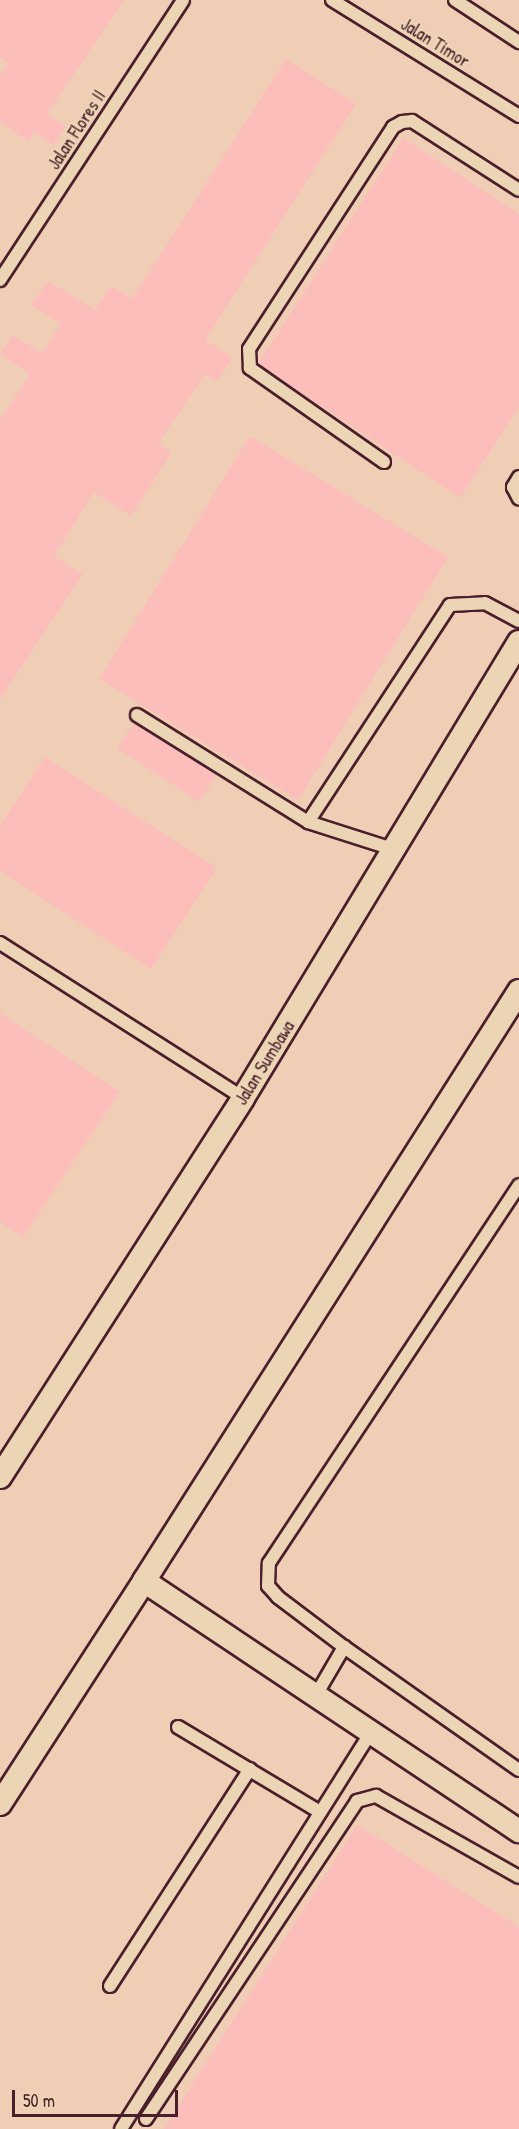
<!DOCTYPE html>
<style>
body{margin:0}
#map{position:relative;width:519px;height:2129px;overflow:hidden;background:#ecd5b5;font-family:"Patrick Hand",sans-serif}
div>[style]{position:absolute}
.built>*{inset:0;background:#f0ceb6}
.building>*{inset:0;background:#fbbeba}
.roads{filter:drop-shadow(2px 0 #4a1f2b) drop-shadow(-2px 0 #4a1f2b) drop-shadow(0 2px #4a1f2b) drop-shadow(0 -2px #4a1f2b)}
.service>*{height:12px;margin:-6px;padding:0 6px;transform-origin:6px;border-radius:6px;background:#ecd5b5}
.minor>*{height:22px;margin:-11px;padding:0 11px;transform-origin:11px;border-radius:11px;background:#ecd5b5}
span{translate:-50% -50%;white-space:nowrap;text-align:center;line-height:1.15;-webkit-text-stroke:4.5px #ecd5b5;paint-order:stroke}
.street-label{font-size:18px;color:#4a1f2b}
.scale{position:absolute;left:12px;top:2090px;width:166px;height:27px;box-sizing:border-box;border:3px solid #4a1f2b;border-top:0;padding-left:8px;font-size:18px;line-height:21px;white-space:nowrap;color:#4a1f2b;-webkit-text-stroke:4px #ecd5b5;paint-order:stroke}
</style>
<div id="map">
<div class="built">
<i style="clip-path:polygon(0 0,519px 0,519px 2129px,0 2129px)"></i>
</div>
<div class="building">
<i style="clip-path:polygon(0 0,124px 0,47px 114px,66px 127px,53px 145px,34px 132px,28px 141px,0 122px,0 76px,9px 63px,0 57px)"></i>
<i style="clip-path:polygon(286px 59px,356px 104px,205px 340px,233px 357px,217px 382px,205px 374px,158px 444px,172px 452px,131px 516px,94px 492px,54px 556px,83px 574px,0 699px,0 420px,30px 374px,0 354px,12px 335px,42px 353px,61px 324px,31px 305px,48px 281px,95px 310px,111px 286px,132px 299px)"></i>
<i style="clip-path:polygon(403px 138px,519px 214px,519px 407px,460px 498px,258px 364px)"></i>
<i style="clip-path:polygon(250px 436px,448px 557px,298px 800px,99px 679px)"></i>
<i style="clip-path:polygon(134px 723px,217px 775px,199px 802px,117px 748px)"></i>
<i style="clip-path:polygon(45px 757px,217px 868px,151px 969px,0 871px,0 826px)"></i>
<i style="clip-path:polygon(0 1013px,120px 1092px,23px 1237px,0 1222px)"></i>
<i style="clip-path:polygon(357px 1825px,519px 1927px,519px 2129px,164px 2129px)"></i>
</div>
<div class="roads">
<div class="service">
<i style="left:332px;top:0;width:220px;rotate:31.8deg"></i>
<i style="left:455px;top:0;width:77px;rotate:33.3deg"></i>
<i style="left:0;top:280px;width:334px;rotate:-56.8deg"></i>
<i style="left:384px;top:462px;width:164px;rotate:-145deg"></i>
<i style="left:250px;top:368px;width:19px;rotate:-93deg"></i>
<i style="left:249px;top:349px;width:265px;rotate:-57deg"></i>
<i style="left:393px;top:127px;width:10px;rotate:-29deg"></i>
<i style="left:402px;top:122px;width:10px;rotate:-6deg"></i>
<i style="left:412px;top:121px;width:127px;rotate:32.8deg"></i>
<i style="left:519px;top:477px;width:12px;rotate:121deg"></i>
<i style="left:513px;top:487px;width:13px;rotate:63deg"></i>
<i style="left:137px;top:715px;width:202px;rotate:32deg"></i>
<i style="left:308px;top:822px;width:259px;rotate:-56.8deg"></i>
<i style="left:450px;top:605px;width:35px;rotate:-3deg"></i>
<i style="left:485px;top:603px;width:38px;rotate:28deg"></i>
<i style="left:308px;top:822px;width:92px;rotate:17.7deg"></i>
<i style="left:0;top:943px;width:288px;rotate:32.5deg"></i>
<i style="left:344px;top:1647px;width:214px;rotate:35.1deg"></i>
<i style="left:316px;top:1695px;width:56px;rotate:-59.7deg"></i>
<i style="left:344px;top:1647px;width:83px;rotate:-142.9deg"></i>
<i style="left:278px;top:1597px;width:15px;rotate:-132deg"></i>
<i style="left:268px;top:1586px;width:23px;rotate:-88deg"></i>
<i style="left:269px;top:1563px;width:453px;rotate:-56.5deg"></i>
<i style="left:178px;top:1727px;width:165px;rotate:30.9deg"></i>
<i style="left:110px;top:1986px;width:258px;rotate:-57.2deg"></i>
<i style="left:146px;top:2119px;width:382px;rotate:-56.4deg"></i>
<i style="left:357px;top:1801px;width:20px;rotate:-15deg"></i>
<i style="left:376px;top:1796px;width:164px;rotate:29.5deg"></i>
<i style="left:121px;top:2129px;width:471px;rotate:-57.8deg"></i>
</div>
<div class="minor">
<i style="left:0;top:1477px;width:450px;rotate:-57.3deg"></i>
<i style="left:243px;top:1098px;width:533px;rotate:-58.82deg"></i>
<i style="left:144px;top:1581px;width:699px;rotate:-57.56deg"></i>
<i style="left:0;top:1804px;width:265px;rotate:-57.1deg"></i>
<i style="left:144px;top:1581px;width:451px;rotate:33.7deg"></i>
</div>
</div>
<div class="street-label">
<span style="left:435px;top:43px;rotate:32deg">Jalan Timor</span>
<span style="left:77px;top:130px;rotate:-57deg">Jalan Flores II</span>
<span style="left:265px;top:1063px;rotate:-58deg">Jalan Sumbawa</span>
</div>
<div class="scale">50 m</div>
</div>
